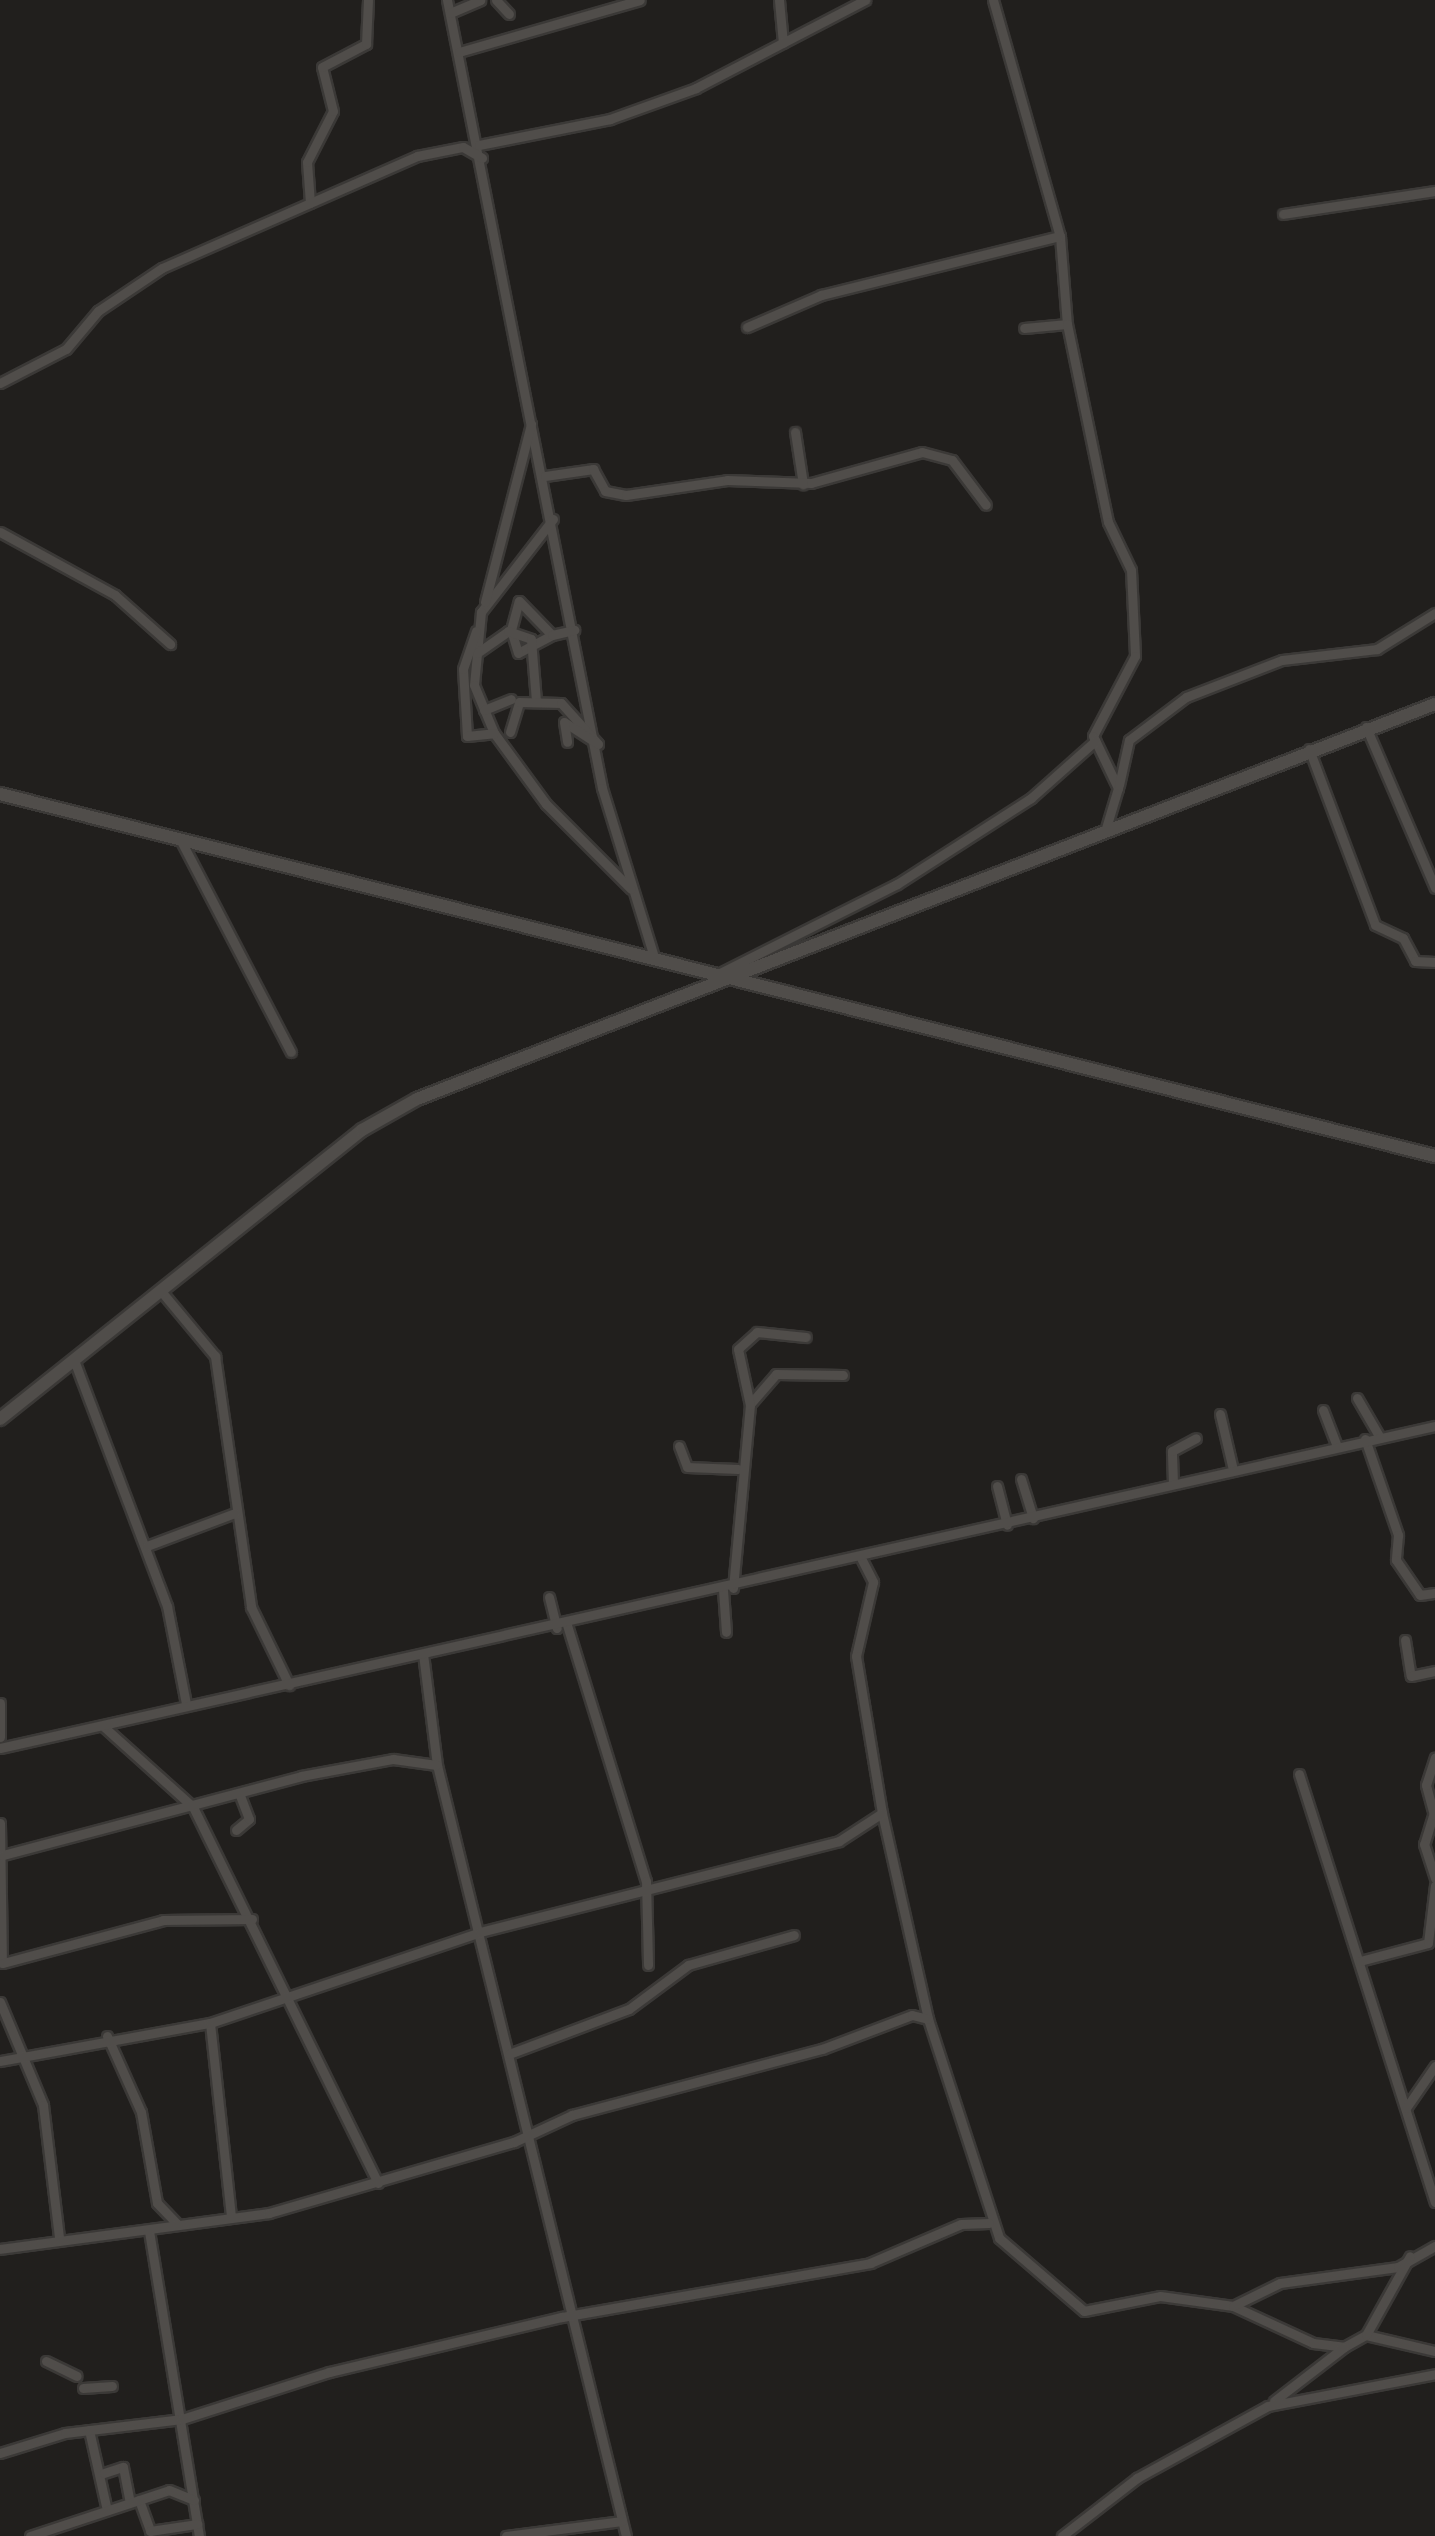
<!DOCTYPE html>
<style>
body{margin:0}
#map{position:relative;width:1435px;height:2536px;overflow:hidden;background:#211f1d;font-family:Mulish,sans-serif}
div>[style]{position:absolute}
.roads{filter:drop-shadow(2px 0 #3b3937) drop-shadow(-2px 0 #3b3937) drop-shadow(0 2px #3b3937) drop-shadow(0 -2px #3b3937)}
.street>*{height:9px;margin:-4.5px;padding:0 4.5px;transform-origin:4.5px;border-radius:4.5px;background:#504d4a}
.secondary>*{height:12px;margin:-6px;padding:0 6px;transform-origin:6px;border-radius:6px;background:#504d4a}
span{translate:-50% -50%;white-space:nowrap;text-align:center;line-height:1.15;-webkit-text-stroke:8px #211f1d;paint-order:stroke}
</style>
<div id="map">
<div class="roads">
<div class="street">
<i style="left:447px;top:0;width:803px;rotate:78.87deg"></i>
<i style="left:602px;top:788px;width:177px;rotate:72.9deg"></i>
<i style="left:496px;top:0;width:19px;rotate:47deg"></i>
<i style="left:779px;top:0;width:43px;rotate:84.7deg"></i>
<i style="left:993px;top:0;width:245px;rotate:74.2deg"></i>
<i style="left:1060px;top:236px;width:88px;rotate:85.5deg"></i>
<i style="left:1067px;top:324px;width:43px;rotate:174.7deg"></i>
<i style="left:450px;top:13px;width:33px;rotate:-23deg"></i>
<i style="left:459px;top:52px;width:188px;rotate:-16deg"></i>
<i style="left:479px;top:145px;width:134px;rotate:-11.2deg"></i>
<i style="left:610px;top:119px;width:91px;rotate:-19.8deg"></i>
<i style="left:696px;top:88px;width:191px;rotate:-27.5deg"></i>
<i style="left:310px;top:203px;width:41px;rotate:-94.2deg"></i>
<i style="left:307px;top:162px;width:57px;rotate:-63deg"></i>
<i style="left:333px;top:111px;width:45px;rotate:-104deg"></i>
<i style="left:322px;top:67px;width:50px;rotate:-27.6deg"></i>
<i style="left:366px;top:44px;width:44px;rotate:-87.4deg"></i>
<i style="left:1283px;top:214px;width:154px;rotate:-8.6deg"></i>
<i style="left:1067px;top:324px;width:202px;rotate:78.3deg"></i>
<i style="left:1108px;top:522px;width:53px;rotate:64.4deg"></i>
<i style="left:1131px;top:570px;width:86px;rotate:87.3deg"></i>
<i style="left:1135px;top:656px;width:90px;rotate:117.7deg"></i>
<i style="left:1093px;top:736px;width:58px;rotate:64.3deg"></i>
<i style="left:1118px;top:788px;width:42px;rotate:106.7deg"></i>
<i style="left:747px;top:327px;width:81px;rotate:-23.4deg"></i>
<i style="left:821px;top:295px;width:246px;rotate:-13.9deg"></i>
<i style="left:0;top:383px;width:74px;rotate:-27.3deg"></i>
<i style="left:66px;top:349px;width:50px;rotate:-49.9deg"></i>
<i style="left:98px;top:311px;width:77px;rotate:-33.9deg"></i>
<i style="left:162px;top:268px;width:279px;rotate:-23.7deg"></i>
<i style="left:417px;top:156px;width:47px;rotate:-11.1deg"></i>
<i style="left:463px;top:147px;width:22px;rotate:30deg"></i>
<i style="left:795px;top:432px;width:53px;rotate:81.3deg"></i>
<i style="left:545px;top:476px;width:49px;rotate:-8.3deg"></i>
<i style="left:593px;top:469px;width:25px;rotate:61deg"></i>
<i style="left:605px;top:491px;width:21px;rotate:11deg"></i>
<i style="left:626px;top:495px;width:102px;rotate:-8.4deg"></i>
<i style="left:727px;top:480px;width:84px;rotate:2deg"></i>
<i style="left:811px;top:483px;width:115px;rotate:-15.6deg"></i>
<i style="left:922px;top:452px;width:31px;rotate:15deg"></i>
<i style="left:952px;top:460px;width:56px;rotate:52.9deg"></i>
<i style="left:553px;top:519px;width:118px;rotate:127.7deg"></i>
<i style="left:481px;top:612px;width:73px;rotate:95.5deg"></i>
<i style="left:474px;top:685px;width:52px;rotate:67.4deg"></i>
<i style="left:494px;top:733px;width:88px;rotate:53.8deg"></i>
<i style="left:546px;top:804px;width:120px;rotate:45deg"></i>
<i style="left:0;top:532px;width:131px;rotate:28.7deg"></i>
<i style="left:115px;top:595px;width:74px;rotate:41.7deg"></i>
<i style="left:485px;top:602px;width:184px;rotate:-75.5deg"></i>
<i style="left:552px;top:635px;width:38px;rotate:152deg"></i>
<i style="left:518px;top:653px;width:24px;rotate:-107deg"></i>
<i style="left:511px;top:630px;width:30px;rotate:-75deg"></i>
<i style="left:519px;top:601px;width:47px;rotate:45.9deg"></i>
<i style="left:552px;top:635px;width:23px;rotate:-13deg"></i>
<i style="left:477px;top:653px;width:38px;rotate:-35deg"></i>
<i style="left:508px;top:631px;width:24px;rotate:19deg"></i>
<i style="left:531px;top:639px;width:62px;rotate:85.4deg"></i>
<i style="left:484px;top:710px;width:29px;rotate:-22deg"></i>
<i style="left:1366px;top:727px;width:175px;rotate:66.8deg"></i>
<i style="left:510px;top:732px;width:31px;rotate:-73deg"></i>
<i style="left:519px;top:702px;width:42px;rotate:1.4deg"></i>
<i style="left:561px;top:703px;width:55px;rotate:47.9deg"></i>
<i style="left:598px;top:744px;width:40px;rotate:-147.1deg"></i>
<i style="left:564px;top:722px;width:20px;rotate:81deg"></i>
<i style="left:467px;top:736px;width:67px;rotate:-93.4deg"></i>
<i style="left:463px;top:669px;width:40px;rotate:-71.1deg"></i>
<i style="left:467px;top:736px;width:27px;rotate:-6deg"></i>
<i style="left:1309px;top:749px;width:188px;rotate:69.4deg"></i>
<i style="left:1375px;top:925px;width:31px;rotate:25deg"></i>
<i style="left:1403px;top:938px;width:26px;rotate:62deg"></i>
<i style="left:1415px;top:961px;width:20px;rotate:3deg"></i>
<i style="left:1119px;top:785px;width:46px;rotate:-77.5deg"></i>
<i style="left:1129px;top:740px;width:71px;rotate:-37deg"></i>
<i style="left:1186px;top:697px;width:103px;rotate:-21.1deg"></i>
<i style="left:1282px;top:660px;width:96px;rotate:-6.6deg"></i>
<i style="left:1377px;top:649px;width:68px;rotate:-31.8deg"></i>
<i style="left:180px;top:839px;width:240px;rotate:62.5deg"></i>
<i style="left:718px;top:974px;width:200px;rotate:-26.7deg"></i>
<i style="left:897px;top:884px;width:159px;rotate:-32.7deg"></i>
<i style="left:1031px;top:798px;width:86px;rotate:-41.7deg"></i>
<i style="left:161px;top:1291px;width:85px;rotate:50.3deg"></i>
<i style="left:215px;top:1356px;width:254px;rotate:81.8deg"></i>
<i style="left:251px;top:1607px;width:87px;rotate:64deg"></i>
<i style="left:74px;top:1360px;width:263px;rotate:69.3deg"></i>
<i style="left:167px;top:1606px;width:100px;rotate:79deg"></i>
<i style="left:1357px;top:1398px;width:44px;rotate:59.9deg"></i>
<i style="left:751px;top:1403px;width:38px;rotate:-49deg"></i>
<i style="left:776px;top:1374px;width:67px;rotate:0.9deg"></i>
<i style="left:1323px;top:1410px;width:39px;rotate:69deg"></i>
<i style="left:1220px;top:1414px;width:57px;rotate:76.9deg"></i>
<i style="left:1365px;top:1439px;width:102px;rotate:71deg"></i>
<i style="left:1398px;top:1535px;width:25px;rotate:95deg"></i>
<i style="left:1396px;top:1560px;width:42px;rotate:55.6deg"></i>
<i style="left:1420px;top:1595px;width:15px;rotate:-8deg"></i>
<i style="left:679px;top:1446px;width:22px;rotate:69deg"></i>
<i style="left:687px;top:1467px;width:51px;rotate:2.2deg"></i>
<i style="left:1021px;top:1479px;width:41px;rotate:72.9deg"></i>
<i style="left:1173px;top:1483px;width:32px;rotate:-92deg"></i>
<i style="left:1172px;top:1451px;width:27px;rotate:-28deg"></i>
<i style="left:997px;top:1486px;width:40px;rotate:75.6deg"></i>
<i style="left:147px;top:1546px;width:94px;rotate:-20.6deg"></i>
<i style="left:861px;top:1558px;width:27px;rotate:63deg"></i>
<i style="left:873px;top:1582px;width:76px;rotate:102.9deg"></i>
<i style="left:856px;top:1656px;width:159px;rotate:80.6deg"></i>
<i style="left:882px;top:1813px;width:211px;rotate:77.4deg"></i>
<i style="left:928px;top:2019px;width:230px;rotate:72deg"></i>
<i style="left:999px;top:2238px;width:112px;rotate:40.7deg"></i>
<i style="left:1084px;top:2311px;width:77px;rotate:-11.2deg"></i>
<i style="left:1160px;top:2296px;width:74px;rotate:7.8deg"></i>
<i style="left:1233px;top:2306px;width:88px;rotate:24.8deg"></i>
<i style="left:1313px;top:2343px;width:31px;rotate:7deg"></i>
<i style="left:1344px;top:2347px;width:25px;rotate:-29deg"></i>
<i style="left:1366px;top:2335px;width:71px;rotate:13.1deg"></i>
<i style="left:733px;top:1588px;width:184px;rotate:-84.7deg"></i>
<i style="left:750px;top:1405px;width:57px;rotate:-102.1deg"></i>
<i style="left:738px;top:1349px;width:25px;rotate:-42deg"></i>
<i style="left:757px;top:1332px;width:49px;rotate:5.8deg"></i>
<i style="left:723px;top:1590px;width:42px;rotate:85.9deg"></i>
<i style="left:549px;top:1597px;width:32px;rotate:76deg"></i>
<i style="left:567px;top:1625px;width:268px;rotate:72.9deg"></i>
<i style="left:646px;top:1881px;width:84px;rotate:88.6deg"></i>
<i style="left:1405px;top:1640px;width:36px;rotate:81deg"></i>
<i style="left:1411px;top:1676px;width:25px;rotate:-12deg"></i>
<i style="left:423px;top:1654px;width:112px;rotate:82.8deg"></i>
<i style="left:437px;top:1765px;width:794px;rotate:76.23deg"></i>
<i style="left:0;top:1703px;width:34px;rotate:90deg"></i>
<i style="left:103px;top:1726px;width:121px;rotate:42deg"></i>
<i style="left:193px;top:1807px;width:419px;rotate:63.8deg"></i>
<i style="left:0;top:1748px;width:1471px;rotate:-12.65deg"></i>
<i style="left:1299px;top:1774px;width:449px;rotate:72.4deg"></i>
<i style="left:1435px;top:1809px;width:37px;rotate:107deg"></i>
<i style="left:1424px;top:1844px;width:36px;rotate:72deg"></i>
<i style="left:1434px;top:1815px;width:31px;rotate:-105deg"></i>
<i style="left:1426px;top:1785px;width:29px;rotate:-72deg"></i>
<i style="left:0;top:1823px;width:140px;rotate:89.2deg"></i>
<i style="left:236px;top:1830px;width:17px;rotate:-40deg"></i>
<i style="left:249px;top:1819px;width:25px;rotate:-111deg"></i>
<i style="left:3px;top:1855px;width:308px;rotate:-14.8deg"></i>
<i style="left:301px;top:1776px;width:94px;rotate:-10.5deg"></i>
<i style="left:393px;top:1759px;width:44px;rotate:7.8deg"></i>
<i style="left:1360px;top:1961px;width:70px;rotate:-14.8deg"></i>
<i style="left:1428px;top:1943px;width:58px;rotate:-83.1deg"></i>
<i style="left:3px;top:1963px;width:166px;rotate:-15deg"></i>
<i style="left:163px;top:1920px;width:89px;rotate:-0.6deg"></i>
<i style="left:0;top:2002px;width:112px;rotate:67.3deg"></i>
<i style="left:43px;top:2105px;width:134px;rotate:83.1deg"></i>
<i style="left:210px;top:2023px;width:194px;rotate:83.8deg"></i>
<i style="left:107px;top:2036px;width:83px;rotate:65.9deg"></i>
<i style="left:141px;top:2112px;width:92px;rotate:80deg"></i>
<i style="left:157px;top:2203px;width:30px;rotate:46deg"></i>
<i style="left:509px;top:2054px;width:128px;rotate:-20.6deg"></i>
<i style="left:629px;top:2009px;width:74px;rotate:-36.7deg"></i>
<i style="left:688px;top:1965px;width:110px;rotate:-15.8deg"></i>
<i style="left:0;top:2061px;width:213px;rotate:-10.3deg"></i>
<i style="left:210px;top:2023px;width:285px;rotate:-18.6deg"></i>
<i style="left:480px;top:1932px;width:370px;rotate:-14.2deg"></i>
<i style="left:839px;top:1841px;width:51px;rotate:-33.1deg"></i>
<i style="left:1406px;top:2108px;width:51px;rotate:-55.4deg"></i>
<i style="left:149px;top:2231px;width:309px;rotate:80.7deg"></i>
<i style="left:0;top:2249px;width:271px;rotate:-7.6deg"></i>
<i style="left:269px;top:2213px;width:255px;rotate:-16.2deg"></i>
<i style="left:514px;top:2142px;width:64px;rotate:-25deg"></i>
<i style="left:572px;top:2115px;width:259px;rotate:-14.8deg"></i>
<i style="left:822px;top:2049px;width:96px;rotate:-20.7deg"></i>
<i style="left:912px;top:2015px;width:16px;rotate:14deg"></i>
<i style="left:1233px;top:2306px;width:52px;rotate:-26.1deg"></i>
<i style="left:1280px;top:2283px;width:119px;rotate:-7.7deg"></i>
<i style="left:1398px;top:2267px;width:43px;rotate:-29.6deg"></i>
<i style="left:1366px;top:2335px;width:90px;rotate:-60.9deg"></i>
<i style="left:46px;top:2361px;width:34px;rotate:26deg"></i>
<i style="left:83px;top:2388px;width:29px;rotate:-4deg"></i>
<i style="left:1274px;top:2401px;width:88px;rotate:-37.6deg"></i>
<i style="left:89px;top:2430px;width:78px;rotate:77.4deg"></i>
<i style="left:0;top:2453px;width:68px;rotate:-17.1deg"></i>
<i style="left:65px;top:2433px;width:118px;rotate:-6.8deg"></i>
<i style="left:182px;top:2419px;width:154px;rotate:-17.7deg"></i>
<i style="left:329px;top:2372px;width:239px;rotate:-13.3deg"></i>
<i style="left:562px;top:2317px;width:313px;rotate:-9.9deg"></i>
<i style="left:870px;top:2263px;width:99px;rotate:-23.2deg"></i>
<i style="left:961px;top:2224px;width:28px;rotate:-2deg"></i>
<i style="left:104px;top:2473px;width:20px;rotate:-18deg"></i>
<i style="left:123px;top:2467px;width:36px;rotate:79deg"></i>
<i style="left:139px;top:2500px;width:33px;rotate:70deg"></i>
<i style="left:150px;top:2531px;width:48px;rotate:-8.5deg"></i>
<i style="left:30px;top:2536px;width:146px;rotate:-18.3deg"></i>
<i style="left:169px;top:2490px;width:27px;rotate:22deg"></i>
<i style="left:506px;top:2536px;width:117px;rotate:-7.4deg"></i>
<i style="left:1062px;top:2536px;width:95px;rotate:-37.7deg"></i>
<i style="left:1137px;top:2478px;width:149px;rotate:-28.8deg"></i>
<i style="left:1268px;top:2406px;width:170px;rotate:-10.8deg"></i>
</div>
<div class="secondary">
<i style="left:0;top:794px;width:1480px;rotate:14.16deg"></i>
<i style="left:0;top:1419px;width:463px;rotate:-38.6deg"></i>
<i style="left:362px;top:1130px;width:63px;rotate:-29.4deg"></i>
<i style="left:417px;top:1099px;width:1092px;rotate:-21.21deg"></i>
</div>
</div>
</div>
